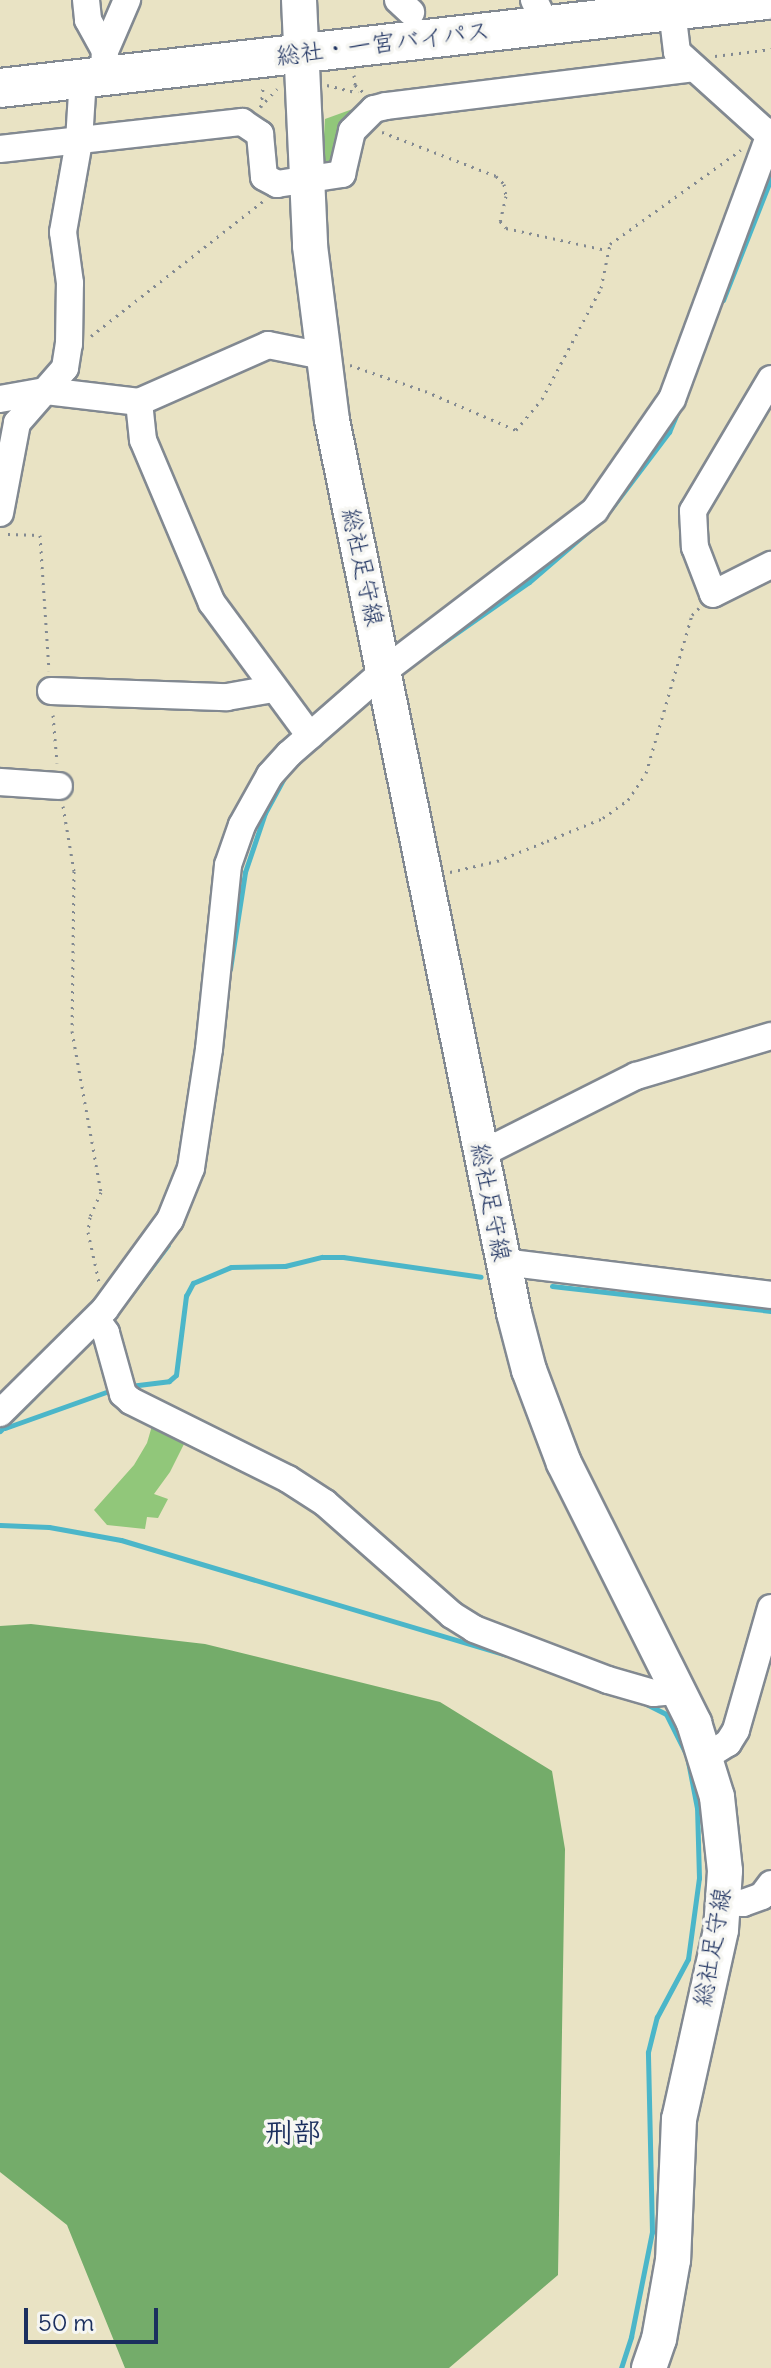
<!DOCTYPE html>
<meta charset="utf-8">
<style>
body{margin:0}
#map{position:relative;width:771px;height:2368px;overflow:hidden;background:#e9e3c4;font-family:Delius,"Klee One",sans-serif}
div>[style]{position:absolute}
.green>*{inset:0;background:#91c77a}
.forest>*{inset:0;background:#74ac6a}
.stream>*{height:5px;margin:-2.5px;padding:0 2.5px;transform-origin:2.5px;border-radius:2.5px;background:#4bb6c9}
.path>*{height:3px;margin-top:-1.5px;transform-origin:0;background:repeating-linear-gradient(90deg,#828991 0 2px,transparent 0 8px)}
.roads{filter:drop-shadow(2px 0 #828991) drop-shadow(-2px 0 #828991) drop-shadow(0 2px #828991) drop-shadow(0 -2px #828991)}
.minor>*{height:26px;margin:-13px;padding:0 13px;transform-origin:13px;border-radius:13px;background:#fff}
.major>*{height:34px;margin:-17px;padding:0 17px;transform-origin:17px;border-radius:17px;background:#fff}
.highway>*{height:38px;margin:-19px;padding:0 19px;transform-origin:19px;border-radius:19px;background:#fff}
span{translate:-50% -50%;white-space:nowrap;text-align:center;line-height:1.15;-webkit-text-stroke:7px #f6f6f2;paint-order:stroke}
.street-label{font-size:24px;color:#1b2f5e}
.quarter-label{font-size:28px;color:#1b2f5e;font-weight:700}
.scale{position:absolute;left:24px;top:2308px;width:134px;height:36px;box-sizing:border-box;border:4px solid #1b2f5e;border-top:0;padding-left:10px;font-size:24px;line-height:28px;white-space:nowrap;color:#1b2f5e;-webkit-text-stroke:6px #f6f6f2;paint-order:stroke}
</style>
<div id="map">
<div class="green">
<i style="clip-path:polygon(361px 106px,341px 165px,322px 168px,325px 119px)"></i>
<i style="clip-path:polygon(154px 1419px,188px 1436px,170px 1472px,154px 1494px,168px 1499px,158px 1518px,147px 1517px,145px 1529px,107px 1525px,94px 1510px,134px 1465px,147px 1443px)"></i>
</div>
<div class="forest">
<i style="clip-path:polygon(31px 1624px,205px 1644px,440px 1702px,552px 1771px,565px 1849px,558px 2275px,449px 2368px,125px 2368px,67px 2225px,0 2172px,0 1626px)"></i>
</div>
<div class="stream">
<i style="left:723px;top:300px;width:131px;rotate:-68.5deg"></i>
<i style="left:610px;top:510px;width:98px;rotate:-52.9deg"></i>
<i style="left:669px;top:432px;width:21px;rotate:-67deg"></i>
<i style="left:435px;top:648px;width:115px;rotate:-35.1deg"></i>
<i style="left:529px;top:582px;width:95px;rotate:-40.7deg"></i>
<i style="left:230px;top:969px;width:98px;rotate:-81.2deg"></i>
<i style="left:245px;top:872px;width:62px;rotate:-71.3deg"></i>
<i style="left:265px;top:813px;width:42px;rotate:-61.6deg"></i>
<i style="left:552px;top:1286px;width:220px;rotate:6.5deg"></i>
<i style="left:116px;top:1314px;width:86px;rotate:-53deg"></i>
<i style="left:130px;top:1386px;width:39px;rotate:-7deg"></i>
<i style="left:169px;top:1381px;width:9px;rotate:-41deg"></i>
<i style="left:176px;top:1375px;width:80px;rotate:-82.8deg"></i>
<i style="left:186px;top:1296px;width:15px;rotate:-62deg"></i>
<i style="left:193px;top:1283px;width:41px;rotate:-22.8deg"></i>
<i style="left:231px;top:1267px;width:54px;rotate:-1.1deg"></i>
<i style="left:285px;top:1266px;width:38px;rotate:-14deg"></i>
<i style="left:322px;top:1257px;width:21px"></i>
<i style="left:343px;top:1257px;width:139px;rotate:8.2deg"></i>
<i style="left:5px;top:1428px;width:114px;rotate:-19.6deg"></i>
<i style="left:0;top:1431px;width:47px;rotate:-45deg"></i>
<i style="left:0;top:1525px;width:49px;rotate:2.3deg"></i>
<i style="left:49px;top:1527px;width:73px;rotate:10.2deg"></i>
<i style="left:121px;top:1540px;width:402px;rotate:16.6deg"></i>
<i style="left:621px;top:2368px;width:33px;rotate:-72deg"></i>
<i style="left:631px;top:2337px;width:107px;rotate:-78.7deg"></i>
<i style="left:652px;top:2232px;width:180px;rotate:-91.3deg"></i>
<i style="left:648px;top:2052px;width:36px;rotate:-76deg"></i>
<i style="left:657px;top:2017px;width:66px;rotate:-61.9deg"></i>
<i style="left:688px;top:1959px;width:82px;rotate:-82.3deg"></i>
<i style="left:699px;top:1878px;width:70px;rotate:-91.6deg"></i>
<i style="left:697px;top:1808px;width:53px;rotate:-100.9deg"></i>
<i style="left:687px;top:1756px;width:47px;rotate:-116.6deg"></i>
<i style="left:666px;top:1714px;width:25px;rotate:-153deg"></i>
</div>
<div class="path">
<i style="left:715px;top:56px;width:56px;rotate:-7.1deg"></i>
<i style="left:354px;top:75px;width:10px;rotate:84deg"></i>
<i style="left:355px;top:85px;width:11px;rotate:41deg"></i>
<i style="left:327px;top:85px;width:32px;rotate:14deg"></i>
<i style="left:260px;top:107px;width:25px;rotate:-47deg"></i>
<i style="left:261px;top:107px;width:20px;rotate:-84deg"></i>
<i style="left:382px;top:132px;width:122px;rotate:21.1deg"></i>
<i style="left:496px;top:176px;width:11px;rotate:45deg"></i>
<i style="left:504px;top:184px;width:12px;rotate:81deg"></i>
<i style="left:506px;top:196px;width:26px;rotate:103deg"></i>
<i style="left:500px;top:221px;width:9px;rotate:49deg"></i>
<i style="left:506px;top:228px;width:102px;rotate:12.4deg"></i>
<i style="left:91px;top:336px;width:219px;rotate:-38.1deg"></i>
<i style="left:350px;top:365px;width:79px;rotate:19.1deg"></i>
<i style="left:425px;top:391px;width:99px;rotate:23.2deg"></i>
<i style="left:516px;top:430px;width:40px;rotate:-50deg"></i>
<i style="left:542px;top:399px;width:126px;rotate:-62deg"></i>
<i style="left:601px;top:288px;width:45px;rotate:-78.4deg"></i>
<i style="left:610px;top:244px;width:161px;rotate:-35.7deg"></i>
<i style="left:8px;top:534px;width:32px;rotate:2deg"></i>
<i style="left:40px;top:535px;width:136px;rotate:86.2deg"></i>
<i style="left:53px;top:715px;width:48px;rotate:85.2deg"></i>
<i style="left:63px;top:806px;width:66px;rotate:80.4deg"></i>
<i style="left:74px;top:871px;width:160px;rotate:90.7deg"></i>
<i style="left:72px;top:1031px;width:164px;rotate:79.8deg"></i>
<i style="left:101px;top:1192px;width:27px;rotate:114deg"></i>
<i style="left:90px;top:1217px;width:15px;rotate:98deg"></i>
<i style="left:88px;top:1232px;width:51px;rotate:77.6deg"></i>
<i style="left:450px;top:872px;width:48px;rotate:-13.2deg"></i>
<i style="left:497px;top:861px;width:54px;rotate:-21.8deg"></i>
<i style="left:547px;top:841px;width:61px;rotate:-22.3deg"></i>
<i style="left:603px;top:818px;width:31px;rotate:-36deg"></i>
<i style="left:628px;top:800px;width:32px;rotate:-56deg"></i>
<i style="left:646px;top:773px;width:165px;rotate:-73.8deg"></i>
<i style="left:692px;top:615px;width:10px;rotate:-45deg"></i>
</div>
<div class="roads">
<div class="minor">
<i style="left:86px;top:0;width:20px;rotate:84deg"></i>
<i style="left:88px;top:20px;width:35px;rotate:61deg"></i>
<i style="left:398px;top:0;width:18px;rotate:43deg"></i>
<i style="left:534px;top:0;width:25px;rotate:64deg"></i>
<i style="left:672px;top:10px;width:42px;rotate:83.2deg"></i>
<i style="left:677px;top:52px;width:124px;rotate:42.1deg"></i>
<i style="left:104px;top:75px;width:24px;rotate:-88deg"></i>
<i style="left:105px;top:51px;width:56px;rotate:-66.7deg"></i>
<i style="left:0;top:149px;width:244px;rotate:-6.4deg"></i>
<i style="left:242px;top:122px;width:22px;rotate:34deg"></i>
<i style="left:260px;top:134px;width:43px;rotate:84.7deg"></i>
<i style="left:264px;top:177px;width:15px;rotate:28deg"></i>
<i style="left:277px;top:184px;width:66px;rotate:-8.7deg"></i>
<i style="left:342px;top:174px;width:44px;rotate:-76.9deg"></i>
<i style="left:352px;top:131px;width:31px;rotate:-45deg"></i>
<i style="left:374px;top:109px;width:12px;rotate:-14deg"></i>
<i style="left:386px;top:106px;width:310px;rotate:-7deg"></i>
<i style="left:771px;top:379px;width:153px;rotate:120.6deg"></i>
<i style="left:693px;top:511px;width:36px;rotate:87deg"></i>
<i style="left:695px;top:547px;width:50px;rotate:69deg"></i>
<i style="left:713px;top:594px;width:65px;rotate:-26.6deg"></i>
<i style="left:0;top:399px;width:47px;rotate:-9.9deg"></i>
<i style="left:46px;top:391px;width:94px;rotate:6.7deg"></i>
<i style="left:139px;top:402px;width:141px;rotate:-23.8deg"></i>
<i style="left:268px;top:345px;width:56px;rotate:11.3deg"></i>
<i style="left:139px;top:402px;width:38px;rotate:84deg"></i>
<i style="left:143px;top:440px;width:177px;rotate:67.1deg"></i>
<i style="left:212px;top:603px;width:165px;rotate:53.6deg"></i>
<i style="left:0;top:513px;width:92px;rotate:-79.3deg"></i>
<i style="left:17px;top:423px;width:73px;rotate:-48.9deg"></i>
<i style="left:65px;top:368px;width:24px;rotate:-81deg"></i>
<i style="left:69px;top:344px;width:61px;rotate:-89.1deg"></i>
<i style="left:70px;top:283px;width:51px;rotate:-97.8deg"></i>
<i style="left:63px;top:232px;width:92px;rotate:-80deg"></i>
<i style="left:79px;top:141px;width:64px;rotate:-86.4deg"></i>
<i style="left:51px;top:691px;width:176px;rotate:2deg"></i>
<i style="left:227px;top:697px;width:47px;rotate:-9.9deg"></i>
<i style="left:0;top:782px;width:59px;rotate:3.9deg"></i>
<i style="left:481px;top:1154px;width:174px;rotate:-26.7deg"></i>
<i style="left:636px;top:1076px;width:141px;rotate:-16.5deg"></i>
<i style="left:503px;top:1262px;width:270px;rotate:7deg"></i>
<i style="left:96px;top:1319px;width:17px;rotate:54deg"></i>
<i style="left:106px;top:1333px;width:63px;rotate:74.4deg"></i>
<i style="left:123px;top:1394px;width:11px;rotate:41deg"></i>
<i style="left:131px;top:1401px;width:175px;rotate:26.4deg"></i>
<i style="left:288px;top:1479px;width:44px;rotate:33deg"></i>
<i style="left:325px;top:1503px;width:169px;rotate:41.4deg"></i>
<i style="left:452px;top:1615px;width:26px;rotate:32deg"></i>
<i style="left:474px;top:1629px;width:143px;rotate:20.8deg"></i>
<i style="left:608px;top:1680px;width:47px;rotate:16.1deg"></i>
<i style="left:653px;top:1693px;width:25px;rotate:-5deg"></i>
<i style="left:0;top:1413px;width:148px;rotate:-44.7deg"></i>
<i style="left:105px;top:1309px;width:110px;rotate:-53.9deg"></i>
<i style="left:170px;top:1220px;width:56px;rotate:-68deg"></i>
<i style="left:191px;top:1168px;width:120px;rotate:-81.4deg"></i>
<i style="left:209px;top:1049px;width:185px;rotate:-84.1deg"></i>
<i style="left:228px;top:865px;width:42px;rotate:-70.7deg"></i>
<i style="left:242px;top:825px;width:57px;rotate:-60.8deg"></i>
<i style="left:270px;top:775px;width:28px;rotate:-48deg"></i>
<i style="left:289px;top:754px;width:126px;rotate:-41.1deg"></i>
<i style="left:384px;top:671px;width:265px;rotate:-37.3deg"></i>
<i style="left:595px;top:510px;width:135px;rotate:-55.3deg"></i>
<i style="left:672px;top:399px;width:285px;rotate:-69.7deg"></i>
<i style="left:707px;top:1756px;width:25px;rotate:-32deg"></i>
<i style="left:728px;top:1743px;width:15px;rotate:-58deg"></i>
<i style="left:736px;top:1730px;width:127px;rotate:-74deg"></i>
<i style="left:724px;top:1902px;width:19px;rotate:3deg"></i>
<i style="left:743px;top:1903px;width:20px;rotate:-20deg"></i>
<i style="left:762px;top:1896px;width:15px;rotate:-53deg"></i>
</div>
<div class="major">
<i style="left:299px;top:0;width:246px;rotate:87.4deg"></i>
<i style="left:310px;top:246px;width:175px;rotate:82.8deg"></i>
<i style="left:332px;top:420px;width:911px;rotate:78.48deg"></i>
<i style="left:514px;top:1313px;width:59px;rotate:75.3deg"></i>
<i style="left:529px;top:1370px;width:99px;rotate:69.4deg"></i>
<i style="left:564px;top:1463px;width:291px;rotate:63.4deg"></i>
<i style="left:694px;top:1723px;width:77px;rotate:72.7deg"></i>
<i style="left:717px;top:1797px;width:74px;rotate:83.8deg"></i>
<i style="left:725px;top:1871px;width:59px;rotate:93.9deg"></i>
<i style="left:721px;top:1930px;width:194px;rotate:102.5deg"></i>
<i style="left:679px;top:2119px;width:141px;rotate:92.4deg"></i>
<i style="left:673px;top:2260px;width:80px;rotate:100deg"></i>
<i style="left:659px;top:2339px;width:31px;rotate:109deg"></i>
</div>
<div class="highway">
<i style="left:0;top:88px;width:771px;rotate:-6.55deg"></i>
</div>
</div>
<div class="street-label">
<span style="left:383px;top:43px;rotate:-7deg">総社・一宮バイパス</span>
<span style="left:363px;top:567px;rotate:78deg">総社足守線</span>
<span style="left:491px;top:1202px;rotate:79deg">総社足守線</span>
<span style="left:712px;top:1947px;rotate:-80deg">総社足守線</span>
</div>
<div class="quarter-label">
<span style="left:293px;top:2132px">刑部</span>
</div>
<div class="scale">50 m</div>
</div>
